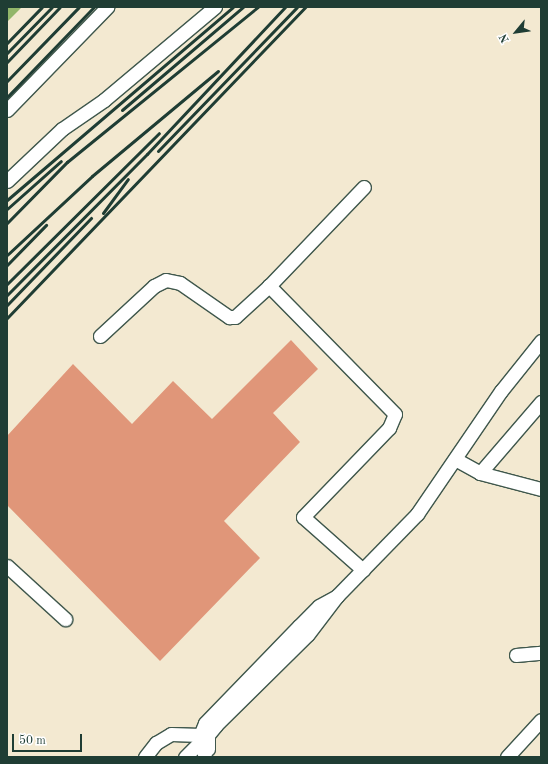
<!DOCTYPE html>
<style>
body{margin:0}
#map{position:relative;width:548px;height:764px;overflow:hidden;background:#f3e9d1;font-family:"Old Standard TT",serif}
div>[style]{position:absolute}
.forest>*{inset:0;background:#92b66a}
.building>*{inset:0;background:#e09679}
.roads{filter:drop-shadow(1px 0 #3f574c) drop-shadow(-1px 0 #3f574c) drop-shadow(0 1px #3f574c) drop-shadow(0 -1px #3f574c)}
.minor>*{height:13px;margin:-6.5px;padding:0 6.5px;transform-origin:6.5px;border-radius:6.5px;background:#fff}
.rail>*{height:3px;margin:-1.5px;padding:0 1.5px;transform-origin:1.5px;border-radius:1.5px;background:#1f3d34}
span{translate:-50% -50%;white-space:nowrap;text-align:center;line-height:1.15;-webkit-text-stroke:3px #fff;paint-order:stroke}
.frame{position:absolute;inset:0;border:8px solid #1f3d34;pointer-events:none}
.north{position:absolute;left:496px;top:12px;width:40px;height:40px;-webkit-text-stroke:3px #fff;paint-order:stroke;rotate:241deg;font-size:11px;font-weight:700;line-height:16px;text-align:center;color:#1f3d34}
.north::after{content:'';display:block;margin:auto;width:14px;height:18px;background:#1f3d34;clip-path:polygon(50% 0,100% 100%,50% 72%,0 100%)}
.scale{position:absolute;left:12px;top:734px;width:70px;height:18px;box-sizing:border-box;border:2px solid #1f3d34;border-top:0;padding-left:5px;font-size:12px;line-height:14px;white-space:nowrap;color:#1f3d34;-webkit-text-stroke:3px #fff;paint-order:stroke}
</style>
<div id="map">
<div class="forest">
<i style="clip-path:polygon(7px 7px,22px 7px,7px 22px)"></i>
</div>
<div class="building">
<i style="clip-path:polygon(291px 340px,318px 369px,273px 413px,300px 442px,224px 521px,260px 558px,160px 661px,7px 505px,7px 436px,73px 364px,132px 424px,173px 381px,212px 419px)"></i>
</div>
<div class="roads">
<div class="minor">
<i style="left:7px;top:110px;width:144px;rotate:-45.8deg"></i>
<i style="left:7px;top:181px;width:76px;rotate:-43.4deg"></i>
<i style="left:62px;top:129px;width:51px;rotate:-34.6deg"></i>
<i style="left:104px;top:100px;width:145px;rotate:-40deg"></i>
<i style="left:100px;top:336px;width:74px;rotate:-42.8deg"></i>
<i style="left:154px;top:286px;width:13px;rotate:-27deg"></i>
<i style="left:166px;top:280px;width:14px;rotate:12deg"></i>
<i style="left:180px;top:283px;width:60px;rotate:34.8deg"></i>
<i style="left:229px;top:317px;width:6px"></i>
<i style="left:235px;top:317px;width:46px;rotate:-42.4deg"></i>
<i style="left:455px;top:459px;width:29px;rotate:29deg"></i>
<i style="left:480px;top:473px;width:94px;rotate:-49.3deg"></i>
<i style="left:480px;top:473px;width:63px;rotate:14.7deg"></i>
<i style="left:7px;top:566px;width:79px;rotate:42.4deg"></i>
<i style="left:363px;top:570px;width:80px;rotate:-138.5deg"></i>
<i style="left:303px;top:517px;width:124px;rotate:-46deg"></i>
<i style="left:389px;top:428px;width:15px;rotate:-67deg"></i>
<i style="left:395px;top:414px;width:180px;rotate:-134.5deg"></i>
<i style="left:269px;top:286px;width:137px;rotate:-46.2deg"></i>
<i style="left:516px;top:655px;width:25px;rotate:-5deg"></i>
<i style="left:208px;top:749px;width:14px;rotate:-90deg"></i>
<i style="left:208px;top:735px;width:13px;rotate:-51deg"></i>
<i style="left:216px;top:725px;width:129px;rotate:-44.7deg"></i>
<i style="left:308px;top:634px;width:48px;rotate:-52.7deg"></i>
<i style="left:145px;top:757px;width:18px;rotate:-52deg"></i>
<i style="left:156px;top:743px;width:17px;rotate:-31deg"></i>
<i style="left:171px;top:734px;width:37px;rotate:2deg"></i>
<i style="left:185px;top:757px;width:20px;rotate:-45deg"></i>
<i style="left:199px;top:743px;width:6px"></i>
<i style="left:205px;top:757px;width:20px;rotate:-108deg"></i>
<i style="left:199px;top:738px;width:16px;rotate:-68deg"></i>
<i style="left:205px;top:723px;width:135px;rotate:-45.9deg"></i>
<i style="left:299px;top:626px;width:28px;rotate:-45deg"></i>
<i style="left:319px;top:606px;width:21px;rotate:-29deg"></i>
<i style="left:337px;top:596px;width:115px;rotate:-45.7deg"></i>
<i style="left:417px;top:514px;width:149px;rotate:-55.7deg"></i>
<i style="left:501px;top:391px;width:64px;rotate:-51.3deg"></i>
<i style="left:507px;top:757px;width:50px;rotate:-47.4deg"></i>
</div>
</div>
<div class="rail">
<i style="left:7px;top:43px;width:50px;rotate:-45.8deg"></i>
<i style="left:7px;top:53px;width:64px;rotate:-45.6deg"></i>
<i style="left:7px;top:62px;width:76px;rotate:-46.1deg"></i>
<i style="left:7px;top:81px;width:103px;rotate:-45.8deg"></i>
<i style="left:7px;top:97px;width:125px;rotate:-46deg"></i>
<i style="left:122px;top:110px;width:159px;rotate:-40.4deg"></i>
<i style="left:158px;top:151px;width:200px;rotate:-46deg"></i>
<i style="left:7px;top:200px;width:297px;rotate:-40.5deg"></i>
<i style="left:7px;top:209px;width:72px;rotate:-41.6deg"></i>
<i style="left:103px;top:213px;width:42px;rotate:-53.7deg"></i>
<i style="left:7px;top:223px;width:86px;rotate:-45.5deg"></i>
<i style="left:67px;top:162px;width:246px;rotate:-39.1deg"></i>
<i style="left:7px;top:255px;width:116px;rotate:-42.9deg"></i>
<i style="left:92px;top:176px;width:164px;rotate:-39.8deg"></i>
<i style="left:7px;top:265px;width:56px;rotate:-45.7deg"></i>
<i style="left:7px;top:284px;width:214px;rotate:-44.8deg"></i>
<i style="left:7px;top:295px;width:199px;rotate:-45.2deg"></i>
<i style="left:147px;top:154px;width:202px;rotate:-46.8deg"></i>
<i style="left:7px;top:305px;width:121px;rotate:-46deg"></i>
<i style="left:7px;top:318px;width:431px;rotate:-46.2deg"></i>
</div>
<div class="frame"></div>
<div class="north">N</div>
<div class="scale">50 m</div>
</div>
